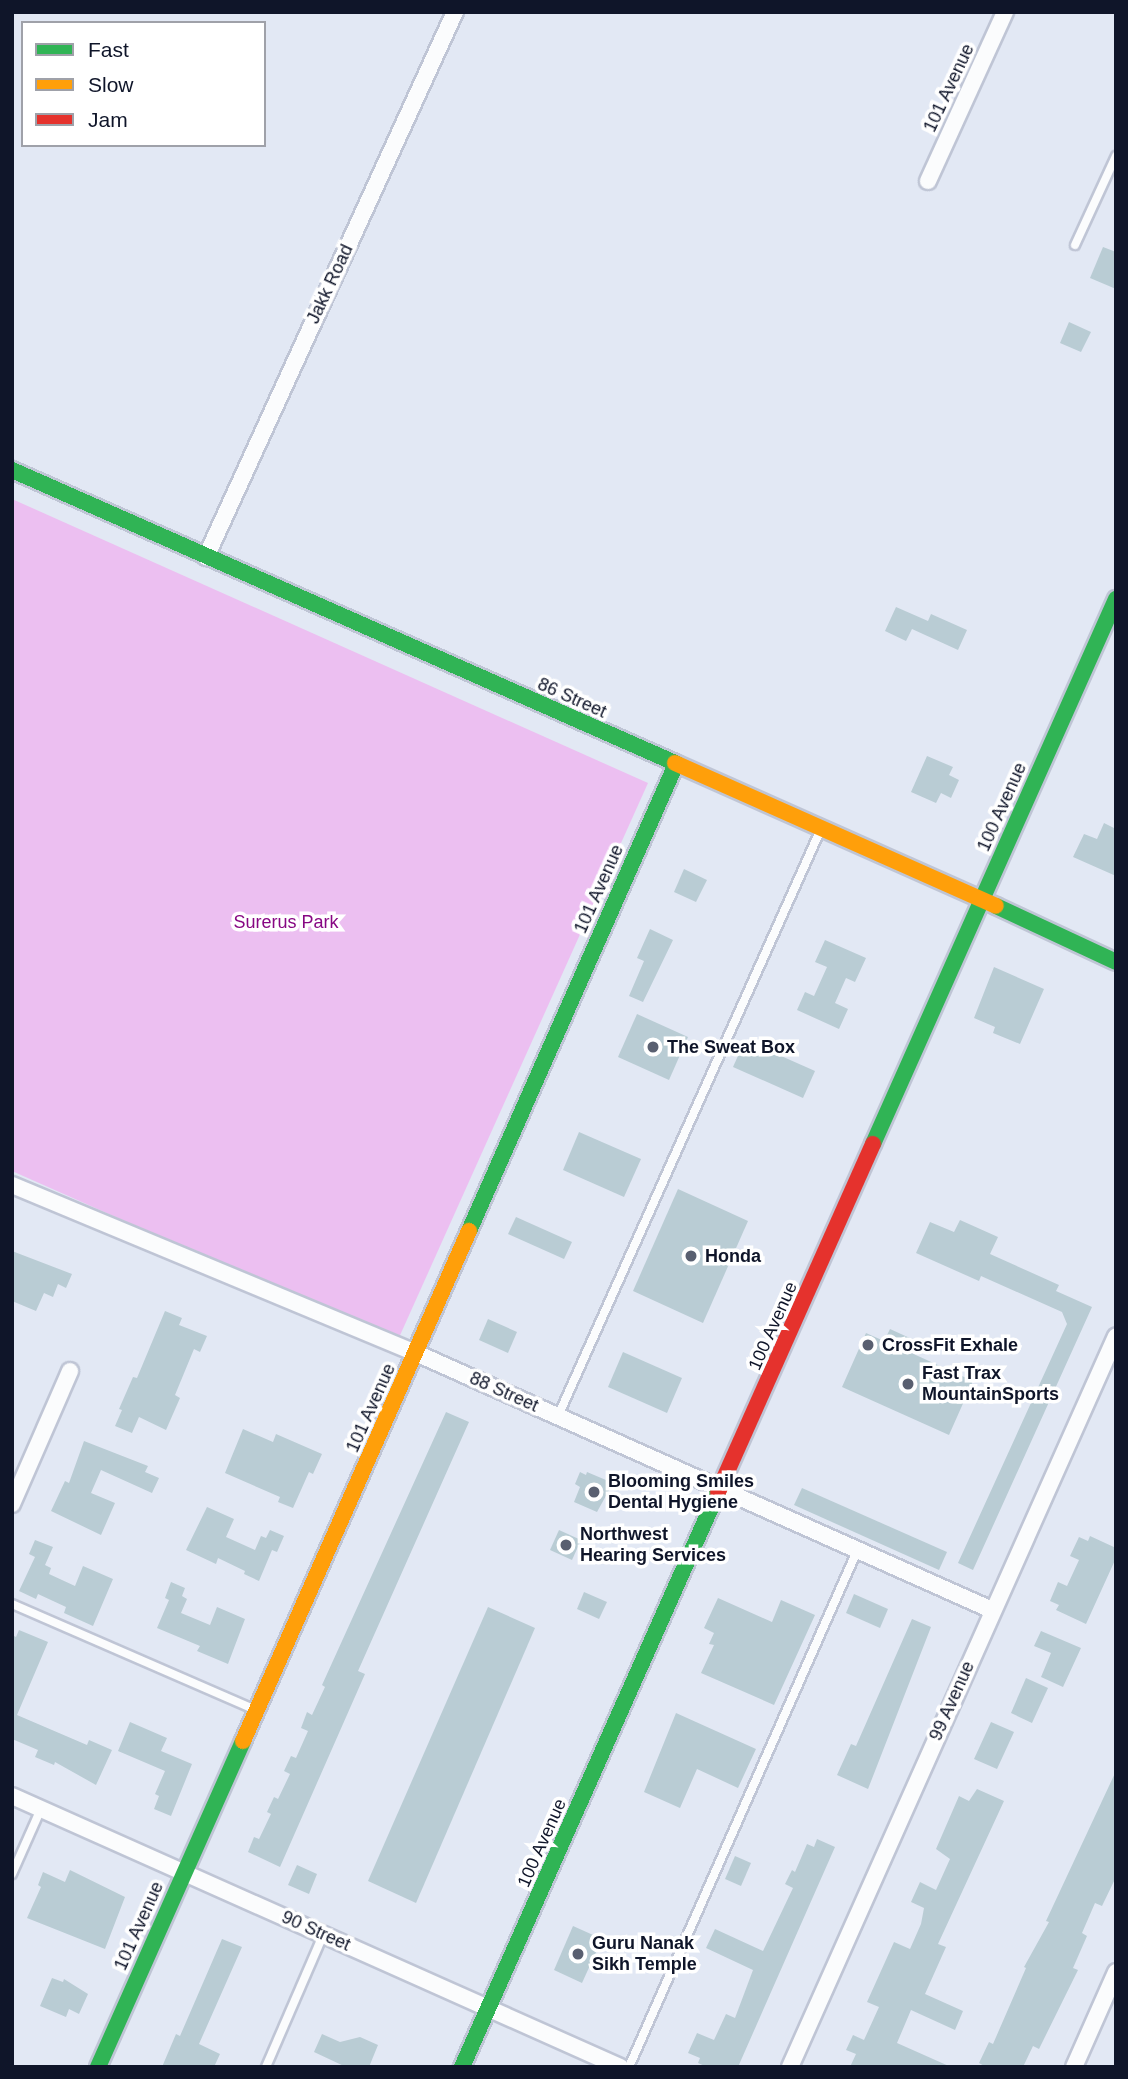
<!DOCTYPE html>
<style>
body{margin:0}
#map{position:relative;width:1128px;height:2079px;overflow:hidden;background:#e2e8f4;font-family:Helvetica,sans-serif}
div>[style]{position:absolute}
.green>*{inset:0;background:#ecbff1}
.building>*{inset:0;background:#b9ccd4}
.roads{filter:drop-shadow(2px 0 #bfc5d5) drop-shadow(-2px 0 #bfc5d5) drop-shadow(0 2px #bfc5d5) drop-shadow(0 -2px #bfc5d5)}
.lane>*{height:8px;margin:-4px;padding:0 4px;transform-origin:4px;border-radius:4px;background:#fbfcfd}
.street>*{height:16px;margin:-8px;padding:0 8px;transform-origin:8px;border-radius:8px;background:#fbfcfd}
.fast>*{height:16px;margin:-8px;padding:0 8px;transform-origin:8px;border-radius:8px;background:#30b455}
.slow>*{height:16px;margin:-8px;padding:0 8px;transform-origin:8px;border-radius:8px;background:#ff9f0a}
.jam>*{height:16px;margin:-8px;padding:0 8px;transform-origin:8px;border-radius:8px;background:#e5322d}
.dots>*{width:19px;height:19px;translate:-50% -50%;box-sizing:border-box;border:4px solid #fff;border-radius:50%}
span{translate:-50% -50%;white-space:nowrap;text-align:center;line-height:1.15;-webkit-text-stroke:7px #fff;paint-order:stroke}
.street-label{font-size:18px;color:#0f1529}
.park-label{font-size:18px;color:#870783}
.poi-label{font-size:18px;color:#0f1529;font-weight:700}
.left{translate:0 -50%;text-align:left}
.frame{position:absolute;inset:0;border:14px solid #0f1529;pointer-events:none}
.legend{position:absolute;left:21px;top:21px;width:245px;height:126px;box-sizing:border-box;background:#fff;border:2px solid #9fa1a9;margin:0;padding:9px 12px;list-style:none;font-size:21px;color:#0f1529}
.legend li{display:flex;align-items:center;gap:14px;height:35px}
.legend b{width:35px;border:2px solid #9fa1a9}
</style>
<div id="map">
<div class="green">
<i style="clip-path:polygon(12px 499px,648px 783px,397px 1342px,12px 1171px)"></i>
</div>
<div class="building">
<i style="clip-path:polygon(1103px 247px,1116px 252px,1116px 289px,1090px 278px)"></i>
<i style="clip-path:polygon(1069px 322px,1091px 332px,1081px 352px,1060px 343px)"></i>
<i style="clip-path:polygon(896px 607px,928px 621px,931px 614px,967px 630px,958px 650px,912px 629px,906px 641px,885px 631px)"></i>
<i style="clip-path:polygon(927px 756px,953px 767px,949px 775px,959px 780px,951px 798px,941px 793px,936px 803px,911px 792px)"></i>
<i style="clip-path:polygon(1104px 823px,1116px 829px,1116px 876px,1073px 857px,1084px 834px,1097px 839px)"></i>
<i style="clip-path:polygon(684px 869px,707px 880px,696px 902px,674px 892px)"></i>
<i style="clip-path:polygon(650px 929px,673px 940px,643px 1002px,629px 996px,644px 961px,637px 958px)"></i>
<i style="clip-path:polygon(825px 940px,866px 958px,855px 982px,846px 978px,835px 1003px,848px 1009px,839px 1029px,797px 1010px,805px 992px,814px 996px,827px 967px,815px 962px)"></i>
<i style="clip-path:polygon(994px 967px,1044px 989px,1020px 1044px,993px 1033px,995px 1027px,974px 1018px)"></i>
<i style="clip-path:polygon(637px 1014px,688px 1037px,669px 1080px,618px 1057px)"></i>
<i style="clip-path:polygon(745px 1040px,815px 1071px,803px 1098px,733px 1067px)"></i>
<i style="clip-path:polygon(579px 1132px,641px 1159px,624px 1197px,563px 1170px)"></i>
<i style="clip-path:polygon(678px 1189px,748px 1221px,703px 1323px,633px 1291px)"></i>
<i style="clip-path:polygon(516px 1217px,572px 1242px,564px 1259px,508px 1234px)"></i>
<i style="clip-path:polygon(960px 1220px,998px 1237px,990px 1254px,1059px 1285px,1056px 1291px,1092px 1307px,973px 1570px,958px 1563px,1067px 1324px,1062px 1312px,981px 1276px,979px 1281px,916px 1253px,930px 1222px,954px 1232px)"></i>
<i style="clip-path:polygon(12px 1251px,72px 1274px,66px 1288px,58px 1284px,53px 1297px,44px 1293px,36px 1311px,12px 1301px)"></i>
<i style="clip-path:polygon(165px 1311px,182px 1318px,179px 1325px,207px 1336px,200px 1352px,194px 1349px,175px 1395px,180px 1398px,166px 1430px,139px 1417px,132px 1433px,115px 1426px,122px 1410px,119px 1409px,133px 1377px,137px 1378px)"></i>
<i style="clip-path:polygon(488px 1319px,517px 1332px,508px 1353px,479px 1340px)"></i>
<i style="clip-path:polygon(890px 1329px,912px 1339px,907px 1351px,973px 1381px,949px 1435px,842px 1387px,866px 1333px,884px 1341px)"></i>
<i style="clip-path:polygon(623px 1352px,682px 1378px,667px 1413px,608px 1387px)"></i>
<i style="clip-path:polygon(446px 1412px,469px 1422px,358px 1671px,365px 1674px,280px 1867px,248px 1852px,254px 1837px,259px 1839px,271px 1814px,267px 1812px,274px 1797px,278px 1799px,290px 1774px,284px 1771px,291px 1756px,296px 1758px,308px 1731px,301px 1728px,307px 1712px,312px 1715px,325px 1687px,322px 1685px)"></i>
<i style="clip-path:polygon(243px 1429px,273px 1442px,276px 1434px,322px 1454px,313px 1474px,309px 1472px,293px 1508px,278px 1502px,280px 1497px,225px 1473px)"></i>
<i style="clip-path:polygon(84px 1441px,148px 1466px,145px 1472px,159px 1478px,152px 1493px,101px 1470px,91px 1493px,115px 1503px,101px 1535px,51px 1511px,65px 1481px,69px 1483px)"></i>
<i style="clip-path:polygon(580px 1472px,586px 1475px,587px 1472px,613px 1483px,597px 1512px,574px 1502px,580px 1487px,575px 1484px)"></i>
<i style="clip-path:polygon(802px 1488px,947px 1552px,939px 1570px,794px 1505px)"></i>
<i style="clip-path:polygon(207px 1507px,234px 1519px,226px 1537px,255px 1550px,261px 1536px,266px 1538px,270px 1530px,284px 1536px,277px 1552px,272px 1550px,259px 1581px,244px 1574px,245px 1571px,218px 1558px,216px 1564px,186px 1550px)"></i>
<i style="clip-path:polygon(559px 1530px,581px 1540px,572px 1560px,550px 1550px)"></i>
<i style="clip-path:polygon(1090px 1536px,1116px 1548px,1116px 1558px,1086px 1624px,1056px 1610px,1059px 1605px,1050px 1601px,1058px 1582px,1067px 1586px,1079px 1560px,1070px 1556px,1079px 1537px,1088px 1541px)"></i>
<i style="clip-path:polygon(35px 1540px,53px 1547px,45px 1565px,51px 1568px,49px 1574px,75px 1586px,83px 1566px,113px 1579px,93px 1626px,64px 1613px,66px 1607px,38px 1594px,36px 1599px,19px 1591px,35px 1557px,29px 1554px)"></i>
<i style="clip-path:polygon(171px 1582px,185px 1588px,182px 1596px,187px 1599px,181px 1613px,210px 1625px,217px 1607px,245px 1619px,228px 1664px,197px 1651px,200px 1646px,157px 1628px,169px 1600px,165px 1598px)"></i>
<i style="clip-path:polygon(584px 1592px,607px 1602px,599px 1619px,577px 1609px)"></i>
<i style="clip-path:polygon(854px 1594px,888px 1609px,880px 1628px,846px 1613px)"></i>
<i style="clip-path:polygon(718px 1598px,772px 1622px,781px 1600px,815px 1615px,774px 1705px,701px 1673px,714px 1645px,709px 1644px,714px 1633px,704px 1628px)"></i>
<i style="clip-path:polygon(488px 1607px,535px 1628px,416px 1903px,368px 1881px)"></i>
<i style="clip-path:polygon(912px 1619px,931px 1627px,868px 1789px,837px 1775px,851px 1744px,856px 1746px)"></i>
<i style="clip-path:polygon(19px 1630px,48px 1642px,17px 1715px,87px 1745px,89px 1740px,112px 1750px,96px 1785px,55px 1762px,54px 1765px,35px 1757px,38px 1750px,12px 1739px,12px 1635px,16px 1637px)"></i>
<i style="clip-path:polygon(1041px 1631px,1081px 1648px,1063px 1687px,1041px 1677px,1051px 1653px,1034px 1646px)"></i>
<i style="clip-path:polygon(1026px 1678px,1048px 1688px,1032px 1723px,1011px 1713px)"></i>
<i style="clip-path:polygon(676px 1713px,756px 1749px,738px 1788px,697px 1769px,680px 1808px,644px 1792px)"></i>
<i style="clip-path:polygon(130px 1722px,167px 1738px,161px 1751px,192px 1764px,171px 1816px,154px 1809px,159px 1796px,155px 1794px,165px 1771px,118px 1751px)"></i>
<i style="clip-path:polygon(991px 1722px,1014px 1732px,997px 1769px,974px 1759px)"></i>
<i style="clip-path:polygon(1116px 1771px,1116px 1877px,1102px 1906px,1095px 1903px,1082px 1933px,1087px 1936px,1073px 1968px,1078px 1970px,1039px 2049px,1033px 2046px,1023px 2067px,986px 2067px,979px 2063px,989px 2042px,993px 2044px,1026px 1968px,1024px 1967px,1049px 1922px,1046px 1921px)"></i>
<i style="clip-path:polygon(977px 1789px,1004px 1801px,938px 1944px,946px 1947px,925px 1994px,963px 2011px,955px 2030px,911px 2010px,897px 2043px,951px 2067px,850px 2067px,856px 2054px,846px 2050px,853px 2035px,864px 2040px,879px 2007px,867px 2002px,894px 1942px,910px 1949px,921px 1924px,924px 1908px,911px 1902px,920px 1882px,936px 1890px,950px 1859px,936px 1849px,959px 1796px,969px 1801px)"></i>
<i style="clip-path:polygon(817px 1839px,835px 1847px,738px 2067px,707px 2067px,698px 2063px,700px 2058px,688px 2053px,697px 2033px,714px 2040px,726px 2014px,735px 2018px,753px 1970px,706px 1948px,715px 1929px,763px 1951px,793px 1888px,785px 1884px,792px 1870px,795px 1872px,807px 1844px,814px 1847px)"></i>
<i style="clip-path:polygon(735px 1856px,751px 1863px,741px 1886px,725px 1879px)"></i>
<i style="clip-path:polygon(297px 1865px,317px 1874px,309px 1894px,288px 1885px)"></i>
<i style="clip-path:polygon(70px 1870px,125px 1897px,105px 1949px,27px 1918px,41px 1887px,38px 1885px,43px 1872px,65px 1882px)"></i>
<i style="clip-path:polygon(573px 1926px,602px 1939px,582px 1983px,554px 1970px)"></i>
<i style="clip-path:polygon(222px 1939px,242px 1947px,199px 2044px,220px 2054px,214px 2067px,162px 2067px,176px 2034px,180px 2036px)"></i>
<i style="clip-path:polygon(52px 1978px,63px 1982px,64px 1979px,88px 1994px,79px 2014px,69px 2009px,66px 2017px,40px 2006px)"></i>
<i style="clip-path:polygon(322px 2034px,340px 2042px,360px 2037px,378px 2045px,369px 2067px,346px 2067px,314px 2052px)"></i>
</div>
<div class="roads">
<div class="lane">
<i style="left:1075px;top:245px;width:98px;rotate:-65.3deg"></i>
<i style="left:558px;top:1416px;width:643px;rotate:-65.87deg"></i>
<i style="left:12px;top:1604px;width:264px;rotate:23.5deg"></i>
<i style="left:12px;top:1874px;width:71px;rotate:-66deg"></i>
<i style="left:266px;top:2067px;width:144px;rotate:-66.6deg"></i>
<i style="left:629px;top:2067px;width:564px;rotate:-66.16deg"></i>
</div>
<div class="street">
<i style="left:928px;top:181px;width:186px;rotate:-65.5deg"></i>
<i style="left:206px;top:557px;width:599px;rotate:-65.45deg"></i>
<i style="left:12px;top:1185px;width:438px;rotate:22.6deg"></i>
<i style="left:416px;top:1353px;width:631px;rotate:24.05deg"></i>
<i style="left:12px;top:1504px;width:145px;rotate:-66.4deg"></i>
<i style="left:12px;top:1796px;width:666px;rotate:24.02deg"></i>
<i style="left:790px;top:2067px;width:800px;rotate:-65.96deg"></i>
<i style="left:1074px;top:2067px;width:104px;rotate:-66.1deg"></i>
</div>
<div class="fast">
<i style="left:12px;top:470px;width:725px;rotate:23.84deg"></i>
<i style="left:996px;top:906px;width:132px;rotate:25deg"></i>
<i style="left:873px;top:1144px;width:597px;rotate:-65.97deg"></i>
<i style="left:469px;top:1231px;width:511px;rotate:-66.09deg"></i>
<i style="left:98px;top:2067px;width:357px;rotate:-66deg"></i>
<i style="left:462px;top:2067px;width:629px;rotate:-66deg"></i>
</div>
<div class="slow">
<i style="left:675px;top:763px;width:351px;rotate:24deg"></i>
<i style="left:243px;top:1741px;width:558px;rotate:-66.1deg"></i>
</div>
<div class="jam">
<i style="left:718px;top:1492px;width:381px;rotate:-66deg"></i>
</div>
</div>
<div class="dots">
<i style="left:653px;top:1047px;background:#595f70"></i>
<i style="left:691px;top:1256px;background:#595f70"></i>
<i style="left:868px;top:1345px;background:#595f70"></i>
<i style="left:908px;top:1384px;background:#595f70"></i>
<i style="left:594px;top:1492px;background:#595f70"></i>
<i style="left:566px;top:1545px;background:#595f70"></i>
<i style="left:578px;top:1954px;background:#595f70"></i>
</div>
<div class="street-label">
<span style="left:949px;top:88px;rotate:-65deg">101 Avenue</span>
<span style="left:330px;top:284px;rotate:-65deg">Jakk Road</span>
<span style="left:572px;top:698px;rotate:24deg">86 Street</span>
<span style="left:1002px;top:807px;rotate:-66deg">100 Avenue</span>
<span style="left:599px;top:889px;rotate:-66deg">101 Avenue</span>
<span style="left:773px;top:1326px;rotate:-66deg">100 Avenue</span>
<span style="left:504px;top:1392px;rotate:24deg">88 Street</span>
<span style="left:371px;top:1408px;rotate:-66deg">101 Avenue</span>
<span style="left:952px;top:1701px;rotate:-66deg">99 Avenue</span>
<span style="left:542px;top:1843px;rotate:-66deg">100 Avenue</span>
<span style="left:139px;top:1926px;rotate:-66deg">101 Avenue</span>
<span style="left:316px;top:1931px;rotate:24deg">90 Street</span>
</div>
<div class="park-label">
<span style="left:286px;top:922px">Surerus Park</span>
</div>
<div class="poi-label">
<span class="left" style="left:667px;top:1047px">The Sweat Box</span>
<span class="left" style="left:705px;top:1256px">Honda</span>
<span class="left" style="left:882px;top:1345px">CrossFit Exhale</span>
<span class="left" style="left:922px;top:1384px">Fast Trax<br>MountainSports</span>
<span class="left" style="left:608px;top:1492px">Blooming Smiles<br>Dental Hygiene</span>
<span class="left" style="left:580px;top:1545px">Northwest<br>Hearing Services</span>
<span class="left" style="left:592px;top:1954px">Guru Nanak<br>Sikh Temple</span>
</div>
<div class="frame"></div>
<ul class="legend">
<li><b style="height:9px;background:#30b455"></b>Fast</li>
<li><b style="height:9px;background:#ff9f0a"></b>Slow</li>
<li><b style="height:9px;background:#e5322d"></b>Jam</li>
</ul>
</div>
